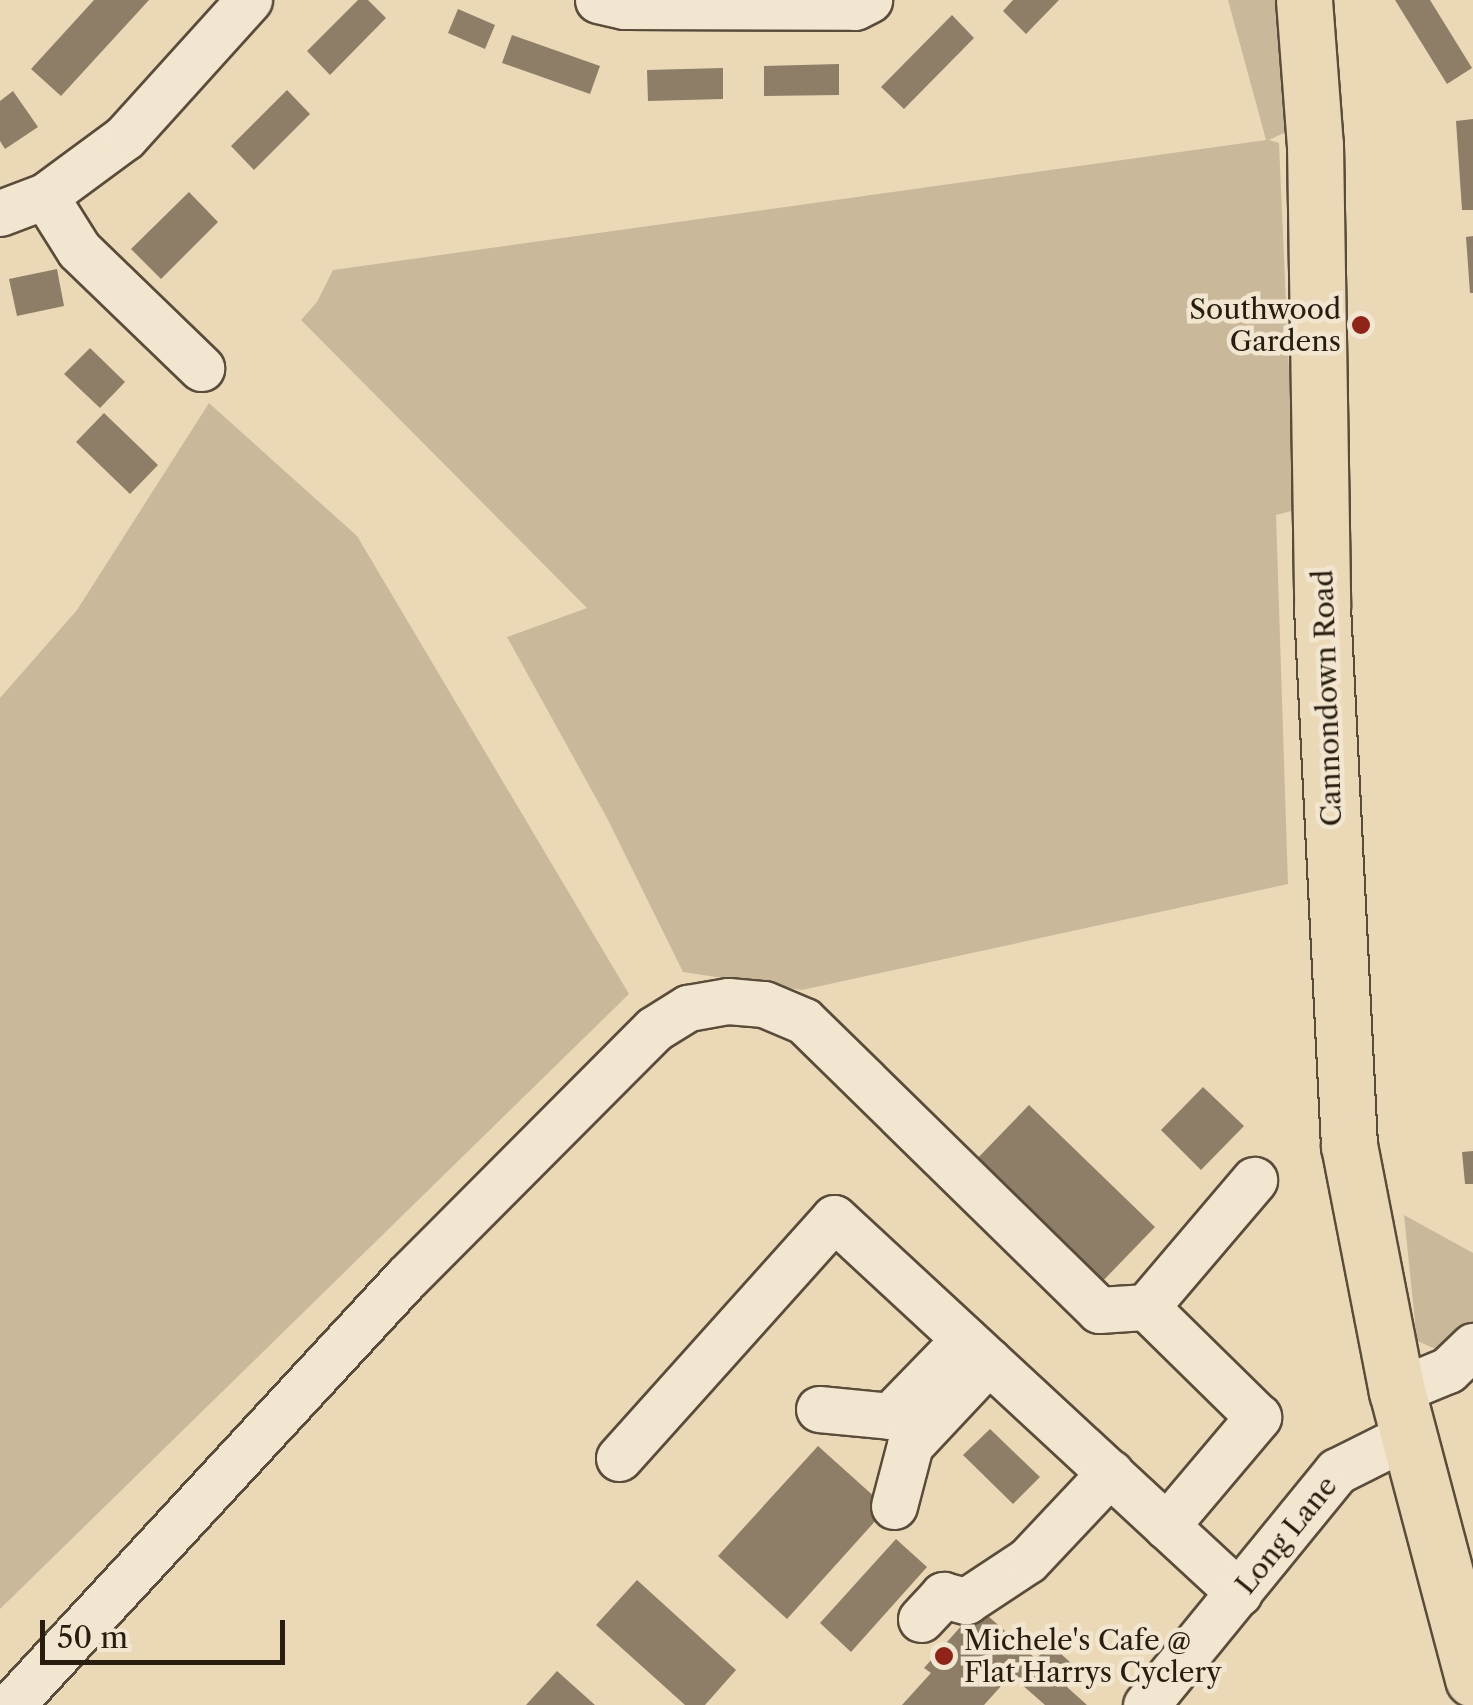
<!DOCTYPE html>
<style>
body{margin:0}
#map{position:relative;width:1473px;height:1705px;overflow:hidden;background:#ebd8b7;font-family:"Libre Caslon Text",serif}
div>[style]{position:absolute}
.green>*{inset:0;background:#cab89b}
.building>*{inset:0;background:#8e7e67}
.roads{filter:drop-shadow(2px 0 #5a4c3a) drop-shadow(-2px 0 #5a4c3a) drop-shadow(0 2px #5a4c3a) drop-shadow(0 -2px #5a4c3a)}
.minor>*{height:45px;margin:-22.5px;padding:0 22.5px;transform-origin:22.5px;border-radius:22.5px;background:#f2e6d0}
.major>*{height:55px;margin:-27.5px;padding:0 27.5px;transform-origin:27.5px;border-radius:27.5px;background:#ebd8b7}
.dots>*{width:28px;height:28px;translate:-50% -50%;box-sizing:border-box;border:5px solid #f2e6d0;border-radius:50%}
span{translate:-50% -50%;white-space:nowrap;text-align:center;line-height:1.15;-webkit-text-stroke:9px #f2e6d0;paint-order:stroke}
.poi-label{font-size:28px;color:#291d10}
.right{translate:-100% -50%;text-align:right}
.left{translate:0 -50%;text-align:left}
.street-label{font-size:28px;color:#291d10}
.scale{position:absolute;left:40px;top:1620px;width:245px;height:45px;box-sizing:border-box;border:5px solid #291d10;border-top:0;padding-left:12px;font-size:30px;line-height:35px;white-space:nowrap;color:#291d10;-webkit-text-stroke:8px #f2e6d0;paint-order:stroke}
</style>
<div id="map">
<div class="green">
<i style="clip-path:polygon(1228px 0,1278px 0,1288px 131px,1269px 140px,1279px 143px,1295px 510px,1276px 515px,1288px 884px,802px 990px,683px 972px,607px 818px,507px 637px,587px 608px,301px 320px,317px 302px,333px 270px,1266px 140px)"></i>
<i style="clip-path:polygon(209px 403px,357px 536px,629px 994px,0 1609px,0 698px,77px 610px)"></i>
<i style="clip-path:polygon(1404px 1215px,1473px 1253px,1473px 1325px,1438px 1350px,1417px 1341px)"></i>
</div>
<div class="building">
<i style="clip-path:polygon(94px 0,149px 0,61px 96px,31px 69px)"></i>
<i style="clip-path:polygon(358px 0,368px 0,386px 18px,330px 75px,307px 51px)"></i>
<i style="clip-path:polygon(1013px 0,1059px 0,1026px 34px,1003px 11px)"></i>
<i style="clip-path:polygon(1395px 0,1430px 0,1472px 68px,1447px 84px)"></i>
<i style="clip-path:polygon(458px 9px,495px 25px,485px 49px,448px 33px)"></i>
<i style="clip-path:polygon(952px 15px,974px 38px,904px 109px,881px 87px)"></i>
<i style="clip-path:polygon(512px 35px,600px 66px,590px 94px,502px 63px)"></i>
<i style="clip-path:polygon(839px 64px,839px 95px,764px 96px,764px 66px)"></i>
<i style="clip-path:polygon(723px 68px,723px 99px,648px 101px,647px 70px)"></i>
<i style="clip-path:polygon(287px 90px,310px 114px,254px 170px,231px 146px)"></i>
<i style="clip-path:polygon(13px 91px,38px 127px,5px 149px,0 141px,0 101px)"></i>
<i style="clip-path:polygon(1473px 119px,1473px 210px,1462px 210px,1456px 121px)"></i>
<i style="clip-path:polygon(189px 192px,218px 222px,161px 279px,131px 249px)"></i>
<i style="clip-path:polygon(1473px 236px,1473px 293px,1470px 293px,1466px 237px)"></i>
<i style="clip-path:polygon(57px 269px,64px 306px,17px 316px,9px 279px)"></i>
<i style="clip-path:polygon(90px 348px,125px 382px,100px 408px,64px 374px)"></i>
<i style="clip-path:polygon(104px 413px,158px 465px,130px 494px,76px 442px)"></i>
<i style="clip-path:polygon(1203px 1087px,1244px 1126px,1201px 1170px,1161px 1130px)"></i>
<i style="clip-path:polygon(1029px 1105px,1155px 1227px,1097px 1287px,971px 1165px)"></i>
<i style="clip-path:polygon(1473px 1151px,1473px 1184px,1465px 1184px,1462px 1152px)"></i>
<i style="clip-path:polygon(990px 1429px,1040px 1477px,1013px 1504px,963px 1455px)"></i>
<i style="clip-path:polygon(818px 1446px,887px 1508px,787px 1619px,718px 1556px)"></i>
<i style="clip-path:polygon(896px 1539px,927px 1567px,851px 1652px,820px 1623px)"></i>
<i style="clip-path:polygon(637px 1580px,736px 1670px,705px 1705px,685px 1705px,596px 1625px)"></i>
<i style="clip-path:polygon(978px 1607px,1036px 1659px,1050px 1644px,1081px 1672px,1067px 1687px,1087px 1705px,1045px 1705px,1011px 1675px,984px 1705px,902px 1705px,931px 1673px,924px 1668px)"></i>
<i style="clip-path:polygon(557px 1671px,595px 1705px,526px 1705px)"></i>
</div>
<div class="roads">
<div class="minor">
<i style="left:598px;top:0;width:27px;rotate:13deg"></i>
<i style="left:624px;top:6px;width:231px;rotate:0.2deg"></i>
<i style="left:855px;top:7px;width:16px;rotate:-27deg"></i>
<i style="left:45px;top:196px;width:64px;rotate:57.8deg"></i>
<i style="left:79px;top:250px;width:170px;rotate:44deg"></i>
<i style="left:0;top:213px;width:48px;rotate:-20.7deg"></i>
<i style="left:45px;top:196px;width:99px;rotate:-36.4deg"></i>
<i style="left:125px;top:137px;width:185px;rotate:-47.9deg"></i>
<i style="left:1397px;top:1391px;width:55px;rotate:-22.4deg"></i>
<i style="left:1448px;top:1370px;width:35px;rotate:-44deg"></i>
<i style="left:819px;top:1409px;width:71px;rotate:5.6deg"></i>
<i style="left:890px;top:1416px;width:107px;rotate:-45.8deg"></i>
<i style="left:619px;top:1458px;width:322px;rotate:-48.1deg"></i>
<i style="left:834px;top:1218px;width:552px;rotate:42.8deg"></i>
<i style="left:894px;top:1506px;width:63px;rotate:-75.3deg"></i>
<i style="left:910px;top:1445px;width:115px;rotate:-46.8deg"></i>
<i style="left:1166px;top:1526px;width:143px;rotate:-49.8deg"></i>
<i style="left:1258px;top:1417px;width:157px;rotate:-135.5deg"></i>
<i style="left:1146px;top:1307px;width:167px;rotate:-49.6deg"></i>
<i style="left:921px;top:1619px;width:33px;rotate:-47deg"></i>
<i style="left:943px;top:1595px;width:24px;rotate:15deg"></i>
<i style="left:966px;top:1601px;width:74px;rotate:-33.5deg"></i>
<i style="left:1028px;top:1560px;width:120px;rotate:-46.7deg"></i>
<i style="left:11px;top:1705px;width:582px;rotate:-47.23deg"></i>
<i style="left:406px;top:1278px;width:351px;rotate:-45.1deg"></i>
<i style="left:654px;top:1029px;width:40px;rotate:-32deg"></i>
<i style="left:688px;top:1008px;width:41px;rotate:-9.9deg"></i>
<i style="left:728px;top:1001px;width:36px;rotate:5deg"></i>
<i style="left:764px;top:1004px;width:43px;rotate:23deg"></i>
<i style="left:804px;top:1021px;width:413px;rotate:44.4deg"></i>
<i style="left:1099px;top:1310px;width:47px;rotate:-3.7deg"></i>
<i style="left:1146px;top:1705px;width:302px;rotate:-50.8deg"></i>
<i style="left:1337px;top:1471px;width:78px;rotate:-26.6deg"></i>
</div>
<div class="major">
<i style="left:1304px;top:0;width:145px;rotate:85.7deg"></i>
<i style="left:1315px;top:145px;width:462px;rotate:89.1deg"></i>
<i style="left:1322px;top:607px;width:539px;rotate:87.13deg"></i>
<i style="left:1349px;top:1145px;width:251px;rotate:79deg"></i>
<i style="left:1397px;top:1391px;width:298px;rotate:75.2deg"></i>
</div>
</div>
<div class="dots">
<i style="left:1361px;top:325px;background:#8f2418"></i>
<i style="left:944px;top:1656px;background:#8f2418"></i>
</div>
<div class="poi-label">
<span class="right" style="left:1341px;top:325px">Southwood<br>Gardens</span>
<span class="left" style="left:964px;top:1656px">Michele's Cafe @<br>Flat Harrys Cyclery</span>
</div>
<div class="street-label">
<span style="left:1327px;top:698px;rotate:-92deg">Cannondown Road</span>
<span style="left:1286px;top:1535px;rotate:-51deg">Long Lane</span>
</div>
<div class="scale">50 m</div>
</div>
